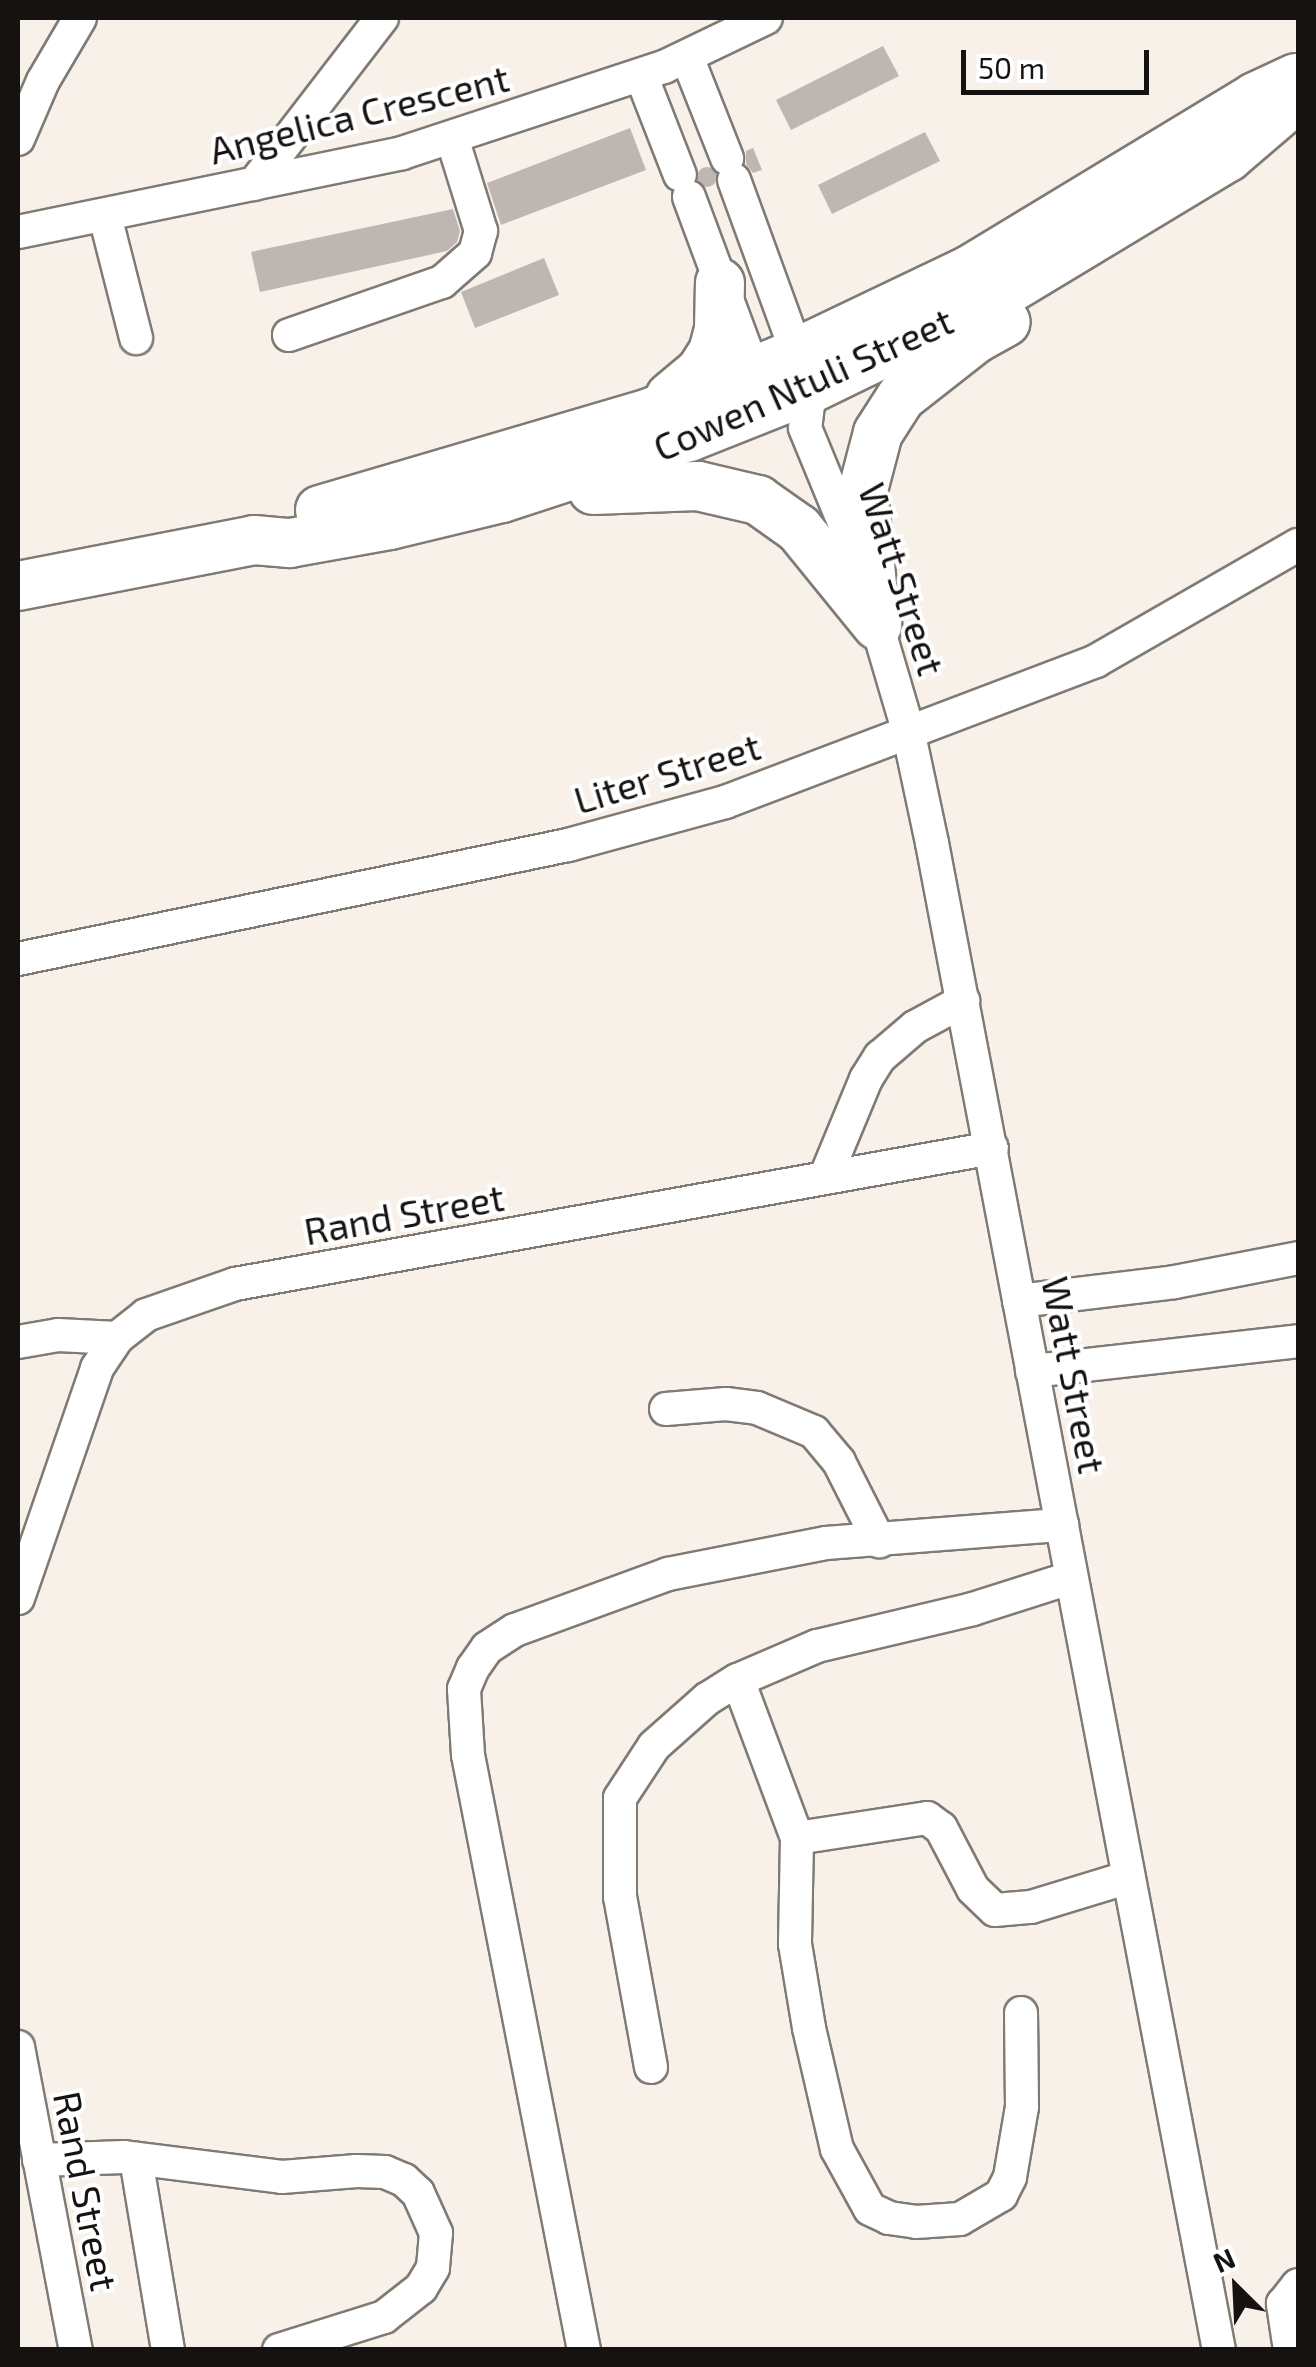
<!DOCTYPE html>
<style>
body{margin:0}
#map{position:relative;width:1316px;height:2367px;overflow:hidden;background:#f7f1ea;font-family:"Exo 2",sans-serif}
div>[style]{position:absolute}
.building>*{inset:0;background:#beb6b2}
.round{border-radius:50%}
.roads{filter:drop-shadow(2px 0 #807a74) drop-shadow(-2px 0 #807a74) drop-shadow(0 2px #807a74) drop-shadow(0 -2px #807a74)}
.minor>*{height:32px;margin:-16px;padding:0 16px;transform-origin:16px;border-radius:16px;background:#fff}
.highway>*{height:48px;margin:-24px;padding:0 24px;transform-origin:24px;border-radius:24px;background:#fff}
span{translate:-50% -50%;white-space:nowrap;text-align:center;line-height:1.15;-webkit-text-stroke:8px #fff;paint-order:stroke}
.street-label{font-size:38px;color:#151311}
.frame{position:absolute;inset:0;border:20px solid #151311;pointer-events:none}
.north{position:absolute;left:1186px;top:2237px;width:100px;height:100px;-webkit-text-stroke:8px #fff;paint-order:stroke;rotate:336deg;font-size:28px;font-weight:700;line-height:40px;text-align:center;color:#151311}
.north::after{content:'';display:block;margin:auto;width:35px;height:45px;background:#151311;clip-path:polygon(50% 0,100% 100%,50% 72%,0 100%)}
.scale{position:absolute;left:961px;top:50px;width:188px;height:45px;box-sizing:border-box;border:5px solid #151311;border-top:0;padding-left:12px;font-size:30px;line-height:35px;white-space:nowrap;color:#151311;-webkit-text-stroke:8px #fff;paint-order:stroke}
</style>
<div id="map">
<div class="building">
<i style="clip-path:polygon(883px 46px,899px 76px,791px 130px,776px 100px)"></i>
<i style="clip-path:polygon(630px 128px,646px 170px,501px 225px,487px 183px)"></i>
<i style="clip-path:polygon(925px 132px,940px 161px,832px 214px,818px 185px)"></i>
<i style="clip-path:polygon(753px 148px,762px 170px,753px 173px,746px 164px,746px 151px)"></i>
<i class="round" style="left:697px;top:167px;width:20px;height:20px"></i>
<i style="clip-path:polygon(453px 209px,460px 231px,457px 242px,447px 251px,260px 292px,251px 252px)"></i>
<i style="clip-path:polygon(544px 258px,559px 295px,475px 328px,461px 292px)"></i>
</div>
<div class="roads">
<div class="minor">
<i style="left:687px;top:57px;width:109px;rotate:68.4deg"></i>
<i style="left:641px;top:75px;width:107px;rotate:68.7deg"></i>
<i style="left:18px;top:139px;width:63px;rotate:-66.7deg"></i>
<i style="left:43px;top:81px;width:73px;rotate:-59.6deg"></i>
<i style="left:734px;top:180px;width:222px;rotate:70deg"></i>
<i style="left:810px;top:389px;width:39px;rotate:97deg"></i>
<i style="left:805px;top:428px;width:134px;rotate:67.6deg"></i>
<i style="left:254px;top:184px;width:210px;rotate:-52.4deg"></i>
<i style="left:689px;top:197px;width:207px;rotate:69.6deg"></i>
<i style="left:105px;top:216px;width:126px;rotate:75.7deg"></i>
<i style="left:18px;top:232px;width:392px;rotate:-11.6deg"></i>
<i style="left:402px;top:153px;width:276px;rotate:-18.2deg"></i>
<i style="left:664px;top:67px;width:113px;rotate:-25.7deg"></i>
<i style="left:289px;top:335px;width:162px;rotate:-19.1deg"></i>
<i style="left:442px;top:282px;width:44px;rotate:-41.3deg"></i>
<i style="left:475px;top:253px;width:23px;rotate:-75deg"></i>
<i style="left:481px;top:231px;width:97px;rotate:-107.3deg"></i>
<i style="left:871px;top:604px;width:131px;rotate:73.6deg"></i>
<i style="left:908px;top:730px;width:116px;rotate:78deg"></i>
<i style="left:932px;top:843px;width:1534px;rotate:79.22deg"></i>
<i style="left:18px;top:959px;width:562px;rotate:-11.71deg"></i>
<i style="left:568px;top:845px;width:163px;rotate:-15.3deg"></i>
<i style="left:725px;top:802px;width:397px;rotate:-20.8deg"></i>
<i style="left:1096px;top:661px;width:233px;rotate:-29.9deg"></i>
<i style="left:825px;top:1178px;width:107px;rotate:-67.5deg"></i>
<i style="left:866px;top:1079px;width:26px;rotate:-58deg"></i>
<i style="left:880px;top:1057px;width:46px;rotate:-40.6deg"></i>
<i style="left:915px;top:1027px;width:55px;rotate:-28.4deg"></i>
<i style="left:1019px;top:1301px;width:157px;rotate:-6.9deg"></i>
<i style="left:1175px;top:1282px;width:125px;rotate:-11deg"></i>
<i style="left:18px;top:1342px;width:41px;rotate:-9.9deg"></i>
<i style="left:58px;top:1335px;width:59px;rotate:2.9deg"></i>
<i style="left:1032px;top:1371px;width:268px;rotate:-6.4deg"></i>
<i style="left:666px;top:1409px;width:60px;rotate:-4.8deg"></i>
<i style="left:726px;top:1404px;width:31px;rotate:7deg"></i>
<i style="left:757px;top:1408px;width:62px;rotate:22.8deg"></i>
<i style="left:814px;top:1432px;width:39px;rotate:50deg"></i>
<i style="left:839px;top:1462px;width:89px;rotate:63.1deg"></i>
<i style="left:18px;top:1598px;width:243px;rotate:-71deg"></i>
<i style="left:97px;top:1368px;width:36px;rotate:-56deg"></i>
<i style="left:117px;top:1338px;width:37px;rotate:-38deg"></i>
<i style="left:146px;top:1315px;width:94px;rotate:-19.2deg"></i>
<i style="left:235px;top:1284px;width:769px;rotate:-10.18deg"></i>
<i style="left:738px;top:1680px;width:86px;rotate:-23.3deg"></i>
<i style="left:817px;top:1646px;width:160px;rotate:-13.3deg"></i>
<i style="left:973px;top:1609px;width:102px;rotate:-17.7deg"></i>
<i style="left:797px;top:1838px;width:132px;rotate:-8.7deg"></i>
<i style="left:927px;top:1818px;width:17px;rotate:36deg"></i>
<i style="left:941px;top:1828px;width:69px;rotate:62.3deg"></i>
<i style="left:973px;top:1889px;width:30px;rotate:44deg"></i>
<i style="left:995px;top:1910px;width:36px;rotate:-5deg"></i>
<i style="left:1031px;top:1907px;width:102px;rotate:-17deg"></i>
<i style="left:18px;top:2047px;width:309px;rotate:79.2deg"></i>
<i style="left:651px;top:2067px;width:173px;rotate:-100.3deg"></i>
<i style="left:620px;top:1897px;width:99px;rotate:-90deg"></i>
<i style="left:620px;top:1798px;width:62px;rotate:-56.8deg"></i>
<i style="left:654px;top:1746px;width:71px;rotate:-41.6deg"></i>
<i style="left:707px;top:1699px;width:36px;rotate:-32deg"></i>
<i style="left:738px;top:1680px;width:169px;rotate:69.5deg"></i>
<i style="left:797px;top:1838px;width:106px;rotate:91.1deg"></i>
<i style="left:795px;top:1944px;width:85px;rotate:80.5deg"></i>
<i style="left:809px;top:2028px;width:124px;rotate:77deg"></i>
<i style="left:837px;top:2149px;width:68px;rotate:61.2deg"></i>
<i style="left:870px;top:2209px;width:21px;rotate:25deg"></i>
<i style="left:889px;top:2218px;width:27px;rotate:8deg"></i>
<i style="left:916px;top:2222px;width:44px;rotate:-3.9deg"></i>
<i style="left:960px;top:2219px;width:48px;rotate:-30.3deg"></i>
<i style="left:1001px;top:2195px;width:20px;rotate:-63deg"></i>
<i style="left:1010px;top:2177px;width:71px;rotate:-80.3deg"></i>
<i style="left:1022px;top:2107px;width:94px;rotate:-90.6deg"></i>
<i style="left:136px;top:2159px;width:194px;rotate:80.5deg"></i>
<i style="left:39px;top:2160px;width:85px;rotate:-2deg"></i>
<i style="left:124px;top:2157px;width:159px;rotate:7.2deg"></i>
<i style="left:282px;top:2177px;width:75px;rotate:-4.6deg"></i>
<i style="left:357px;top:2171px;width:28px;rotate:2deg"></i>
<i style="left:385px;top:2172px;width:21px;rotate:23deg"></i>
<i style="left:404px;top:2180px;width:19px;rotate:43deg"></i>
<i style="left:418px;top:2193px;width:44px;rotate:65.8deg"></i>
<i style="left:436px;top:2233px;width:35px;rotate:95deg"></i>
<i style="left:433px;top:2268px;width:23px;rotate:121deg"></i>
<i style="left:421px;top:2288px;width:47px;rotate:141.9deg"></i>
<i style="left:384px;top:2317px;width:110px;rotate:162.6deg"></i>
<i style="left:584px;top:2350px;width:606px;rotate:-101.03deg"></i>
<i style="left:468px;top:1755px;width:66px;rotate:-93.5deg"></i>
<i style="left:464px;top:1689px;width:23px;rotate:-67deg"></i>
<i style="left:473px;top:1668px;width:24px;rotate:-55deg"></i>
<i style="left:487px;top:1648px;width:33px;rotate:-33deg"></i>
<i style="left:515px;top:1630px;width:163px;rotate:-20.1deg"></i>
<i style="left:668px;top:1574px;width:161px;rotate:-11.1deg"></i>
<i style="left:826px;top:1543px;width:237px;rotate:-4.4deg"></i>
<i style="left:1290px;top:2350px;width:47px;rotate:-98.7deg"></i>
<i style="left:1283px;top:2304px;width:24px;rotate:-52deg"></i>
</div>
<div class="highway">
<i style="left:670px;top:397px;width:39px;rotate:-40deg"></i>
<i style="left:700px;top:372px;width:24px;rotate:-57deg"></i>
<i style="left:713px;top:352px;width:24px;rotate:-75deg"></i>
<i style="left:719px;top:329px;width:46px;rotate:-88.8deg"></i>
<i style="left:593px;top:490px;width:105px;rotate:-2.2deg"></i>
<i style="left:698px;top:486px;width:62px;rotate:13.1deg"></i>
<i style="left:758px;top:500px;width:50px;rotate:35.3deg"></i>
<i style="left:799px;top:529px;width:124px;rotate:50.9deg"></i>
<i style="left:320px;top:510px;width:341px;rotate:-16.4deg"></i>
<i style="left:647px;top:414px;width:142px;rotate:-21.9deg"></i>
<i style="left:779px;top:361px;width:209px;rotate:-25.5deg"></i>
<i style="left:968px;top:271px;width:336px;rotate:-31.2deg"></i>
<i style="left:1255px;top:97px;width:45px;rotate:-24.9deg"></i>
<i style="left:18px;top:586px;width:240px;rotate:-11deg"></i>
<i style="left:254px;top:540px;width:36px;rotate:5deg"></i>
<i style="left:290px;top:543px;width:102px;rotate:-10.2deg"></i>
<i style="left:390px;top:525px;width:115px;rotate:-13.6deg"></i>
<i style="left:502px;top:498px;width:197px;rotate:-18.1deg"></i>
<i style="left:689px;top:437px;width:130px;rotate:-21.6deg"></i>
<i style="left:810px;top:389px;width:194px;rotate:-26deg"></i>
<i style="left:984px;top:304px;width:285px;rotate:-31.1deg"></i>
<i style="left:1228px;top:157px;width:92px;rotate:-40.6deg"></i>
<i style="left:875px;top:617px;width:128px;rotate:-95.4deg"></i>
<i style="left:863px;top:490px;width:59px;rotate:-75.3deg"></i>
<i style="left:878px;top:433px;width:43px;rotate:-57.4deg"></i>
<i style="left:901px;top:397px;width:94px;rotate:-38.1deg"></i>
<i style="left:975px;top:339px;width:35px;rotate:-29deg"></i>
</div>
</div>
<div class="street-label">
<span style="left:359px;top:114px;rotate:-14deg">Angelica Crescent</span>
<span style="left:803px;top:384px;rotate:-24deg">Cowen Ntuli Street</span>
<span style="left:902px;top:579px;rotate:72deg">Watt Street</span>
<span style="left:667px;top:773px;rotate:-17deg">Liter Street</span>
<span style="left:404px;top:1214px;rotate:-10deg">Rand Street</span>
<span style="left:1074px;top:1375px;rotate:79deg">Watt Street</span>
<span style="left:86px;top:2191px;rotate:79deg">Rand Street</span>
</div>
<div class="frame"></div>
<div class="north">N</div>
<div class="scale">50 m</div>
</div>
